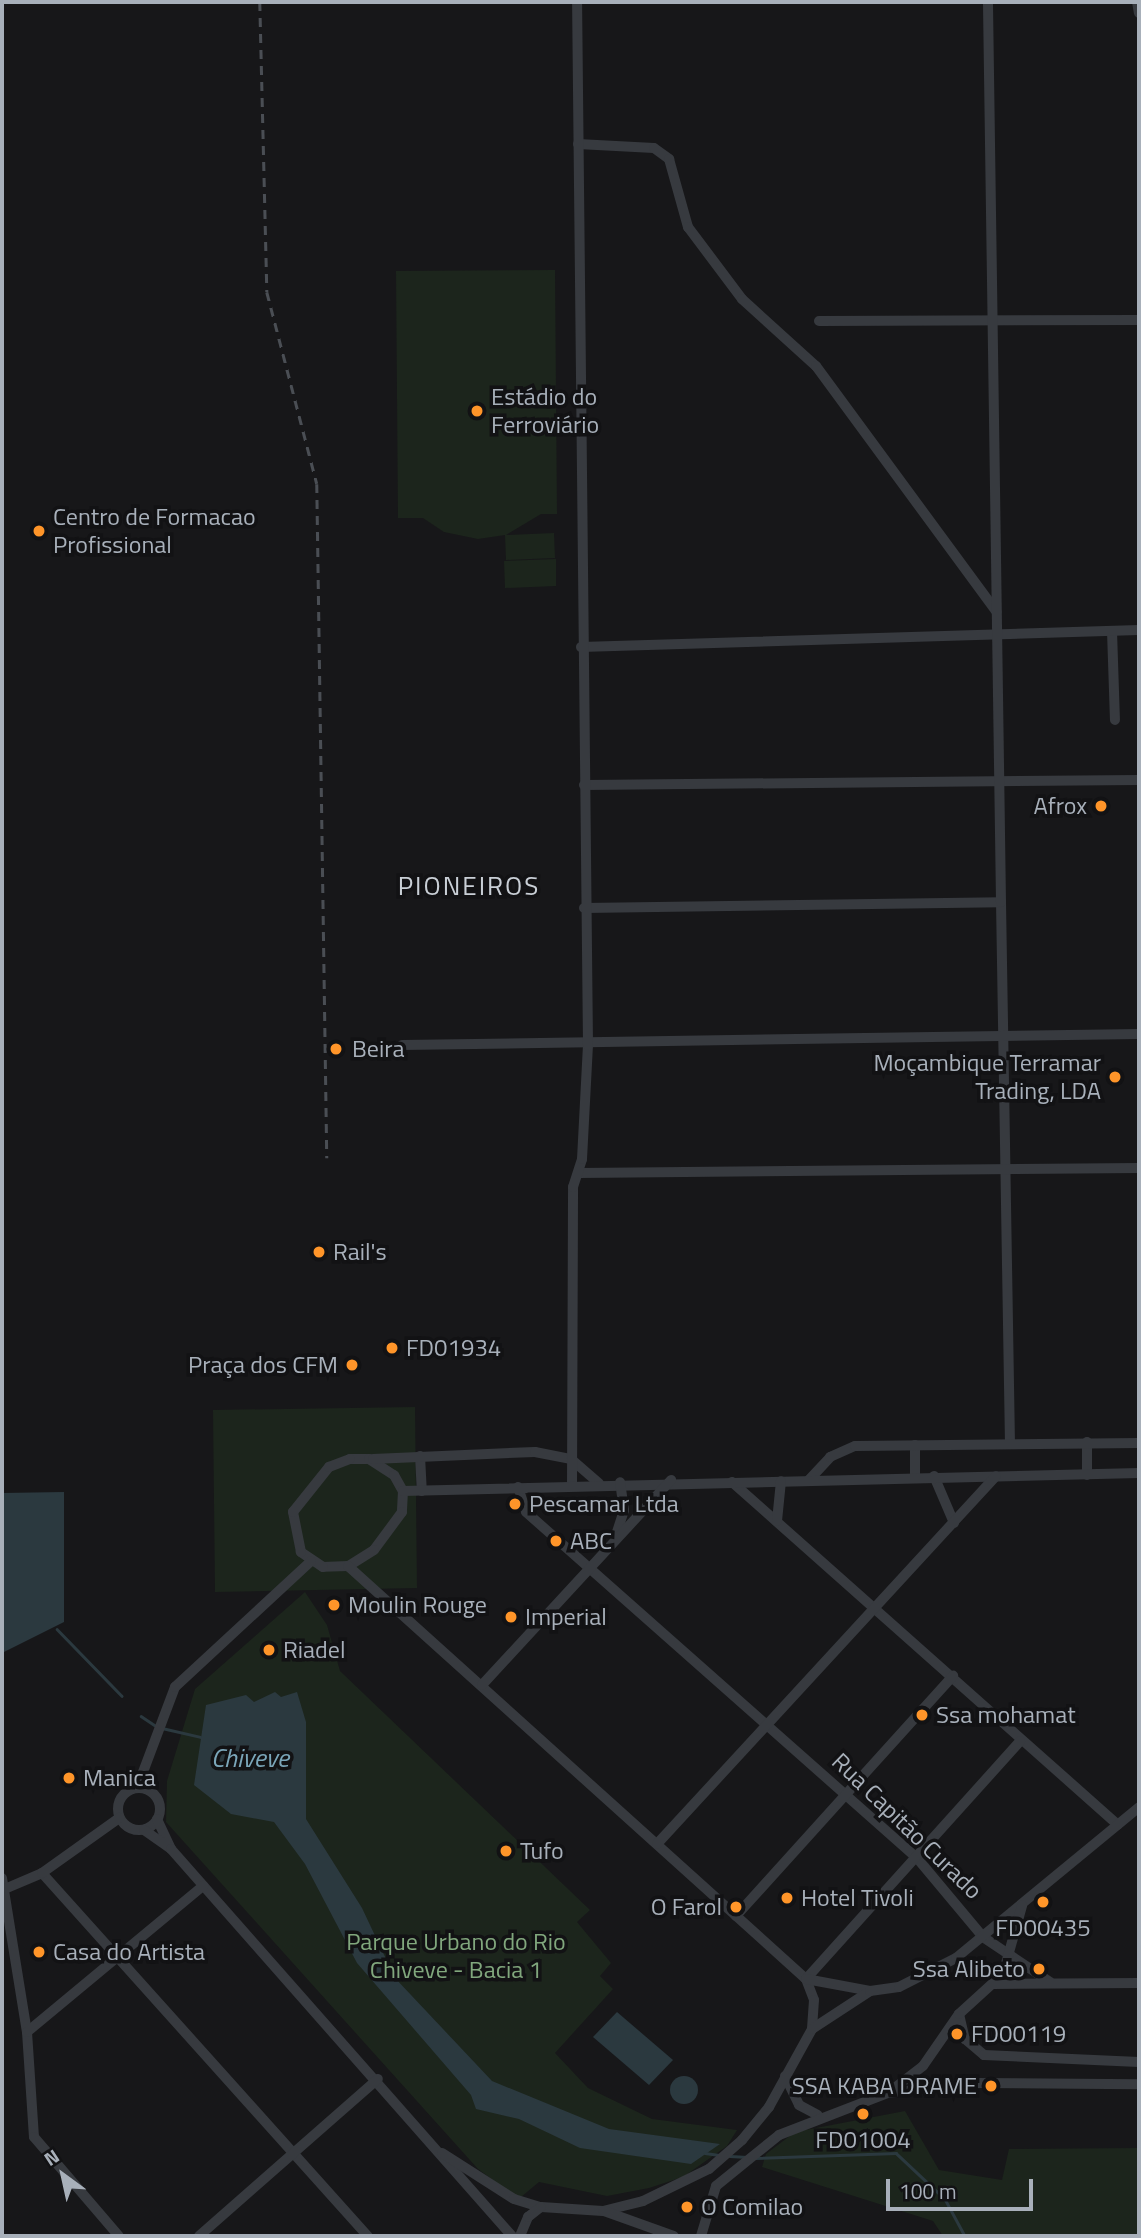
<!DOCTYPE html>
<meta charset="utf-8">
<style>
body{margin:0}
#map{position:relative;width:1141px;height:2238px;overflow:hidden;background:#171719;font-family:"Titillium Web",sans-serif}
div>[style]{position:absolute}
.green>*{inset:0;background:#1c251c}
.water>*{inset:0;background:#2b393f}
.round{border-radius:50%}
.stream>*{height:2.5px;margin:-1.25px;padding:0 1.25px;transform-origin:1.25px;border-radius:1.25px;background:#2b393f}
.minor>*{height:10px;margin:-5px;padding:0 5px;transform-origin:5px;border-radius:5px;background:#373a3f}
.minor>.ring{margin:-5px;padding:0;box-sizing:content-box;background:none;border:10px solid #373a3f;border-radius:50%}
.rail>*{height:2.5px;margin-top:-1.25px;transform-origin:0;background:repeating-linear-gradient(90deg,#4a4e54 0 9px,transparent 0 16px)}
.dots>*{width:19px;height:19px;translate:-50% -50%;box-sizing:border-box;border:4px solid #121214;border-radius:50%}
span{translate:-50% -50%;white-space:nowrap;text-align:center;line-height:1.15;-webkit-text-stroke:7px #121214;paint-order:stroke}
.poi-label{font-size:24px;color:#a8b0ba}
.left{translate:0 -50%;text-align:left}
.right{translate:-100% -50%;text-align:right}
.street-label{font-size:24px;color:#a8b0ba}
.park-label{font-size:24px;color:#81a77d}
.neighbourhood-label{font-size:26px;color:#c9cfd6;letter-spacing:2px}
.water-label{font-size:26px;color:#7ba6b9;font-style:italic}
.frame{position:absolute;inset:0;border:4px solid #a8b0ba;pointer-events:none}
.north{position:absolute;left:28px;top:2140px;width:70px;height:70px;-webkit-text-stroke:5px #121214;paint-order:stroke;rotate:327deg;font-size:19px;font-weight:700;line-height:28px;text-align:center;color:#a8b0ba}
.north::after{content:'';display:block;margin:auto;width:24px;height:32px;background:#a8b0ba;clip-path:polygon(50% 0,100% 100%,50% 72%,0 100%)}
.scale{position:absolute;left:886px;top:2179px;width:147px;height:32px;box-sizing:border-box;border:4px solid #a8b0ba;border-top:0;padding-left:9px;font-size:21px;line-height:24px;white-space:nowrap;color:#a8b0ba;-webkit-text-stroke:5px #121214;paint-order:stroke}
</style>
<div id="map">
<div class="green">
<i style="clip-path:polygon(555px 270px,557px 514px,541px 514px,506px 535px,554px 533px,555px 558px,506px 560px,505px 535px,478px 539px,444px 532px,423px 518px,398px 518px,396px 271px)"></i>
<i style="clip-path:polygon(556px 559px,556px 586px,505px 588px,504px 561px)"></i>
<i style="clip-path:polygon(415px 1407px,417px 1588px,215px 1592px,213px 1410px)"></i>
<i style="clip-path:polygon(305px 1592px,327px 1625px,340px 1671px,590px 1910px,577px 1922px,611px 1963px,600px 1976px,613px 1989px,555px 2053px,588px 2088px,652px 2119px,737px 2130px,727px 2146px,683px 2177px,649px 2188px,607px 2196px,539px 2182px,521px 2197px,509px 2192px,478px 2169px,166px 1822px,167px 1781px,195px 1689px)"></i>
<i style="clip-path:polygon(905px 2111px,939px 2170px,1002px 2180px,1009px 2149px,1139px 2148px,1139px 2236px,943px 2236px,933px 2221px,762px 2167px,766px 2154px,795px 2132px)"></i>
</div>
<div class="water">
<i style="clip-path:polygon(64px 1492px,64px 1622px,2px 1653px,2px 1493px)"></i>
<i style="clip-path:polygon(275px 1692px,281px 1697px,297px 1692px,306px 1722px,306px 1819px,362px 1908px,395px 1978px,492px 2081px,609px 2129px,720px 2144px,691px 2164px,580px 2148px,519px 2119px,476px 2109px,471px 2095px,357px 1963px,305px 1864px,274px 1822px,231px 1814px,194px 1785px,206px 1705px,246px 1695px,254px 1702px)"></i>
<i style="clip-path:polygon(617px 2012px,673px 2060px,649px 2085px,593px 2037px)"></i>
<i class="round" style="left:670px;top:2076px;width:28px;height:28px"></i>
</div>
<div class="stream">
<i style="left:57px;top:1629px;width:93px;rotate:45.9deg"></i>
<i style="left:141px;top:1716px;width:18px;rotate:34deg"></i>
<i style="left:162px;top:1728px;width:39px;rotate:13deg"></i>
<i style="left:705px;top:2153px;width:14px;rotate:8deg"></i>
<i style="left:730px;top:2156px;width:17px;rotate:3deg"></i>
<i style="left:754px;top:2158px;width:142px;rotate:-2deg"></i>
<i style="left:896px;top:2153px;width:67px;rotate:43.2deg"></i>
<i style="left:945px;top:2199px;width:42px;rotate:61.6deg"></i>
</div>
<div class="minor">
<i style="left:1137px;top:2px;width:11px;rotate:80deg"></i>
<i style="left:578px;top:144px;width:76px;rotate:3deg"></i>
<i style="left:654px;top:148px;width:19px;rotate:36deg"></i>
<i style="left:669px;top:159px;width:71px;rotate:74.4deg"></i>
<i style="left:688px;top:227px;width:90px;rotate:53.1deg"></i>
<i style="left:742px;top:299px;width:100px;rotate:42.2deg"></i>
<i style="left:816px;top:366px;width:305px;rotate:53.7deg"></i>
<i style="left:819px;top:321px;width:320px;rotate:-0.2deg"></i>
<i style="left:1112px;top:631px;width:89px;rotate:88.1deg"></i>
<i style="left:581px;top:647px;width:558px;rotate:-1.75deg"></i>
<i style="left:584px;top:785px;width:555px;rotate:-0.52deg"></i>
<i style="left:1001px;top:902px;width:541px;rotate:89.05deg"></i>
<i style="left:584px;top:908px;width:417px;rotate:-0.8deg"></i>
<i style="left:1001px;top:902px;width:900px;rotate:-90.83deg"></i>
<i style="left:402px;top:1045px;width:737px;rotate:-0.86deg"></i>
<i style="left:579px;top:1173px;width:560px;rotate:-0.51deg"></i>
<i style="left:420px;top:1456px;width:35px;rotate:87deg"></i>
<i style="left:350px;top:1459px;width:19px"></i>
<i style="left:369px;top:1459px;width:30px;rotate:33deg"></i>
<i style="left:394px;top:1475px;width:18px;rotate:61deg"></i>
<i style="left:403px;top:1491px;width:21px;rotate:93deg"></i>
<i style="left:402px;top:1512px;width:47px;rotate:126.4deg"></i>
<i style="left:374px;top:1550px;width:31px;rotate:148deg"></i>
<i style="left:348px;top:1566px;width:25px;rotate:178deg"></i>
<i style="left:323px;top:1567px;width:27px;rotate:-146deg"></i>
<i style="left:301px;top:1552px;width:41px;rotate:-101.3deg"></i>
<i style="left:293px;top:1512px;width:58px;rotate:-51.3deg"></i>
<i style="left:329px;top:1467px;width:22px;rotate:-21deg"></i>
<i style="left:373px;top:1459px;width:162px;rotate:-2.5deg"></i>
<i style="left:535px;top:1452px;width:37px;rotate:11deg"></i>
<i style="left:571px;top:1459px;width:37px;rotate:41deg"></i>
<i style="left:1087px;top:1475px;width:33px;rotate:-90deg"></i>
<i style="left:915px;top:1476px;width:31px;rotate:-90deg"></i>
<i style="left:934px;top:1476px;width:51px;rotate:66.9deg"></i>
<i style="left:808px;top:1481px;width:33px;rotate:-47deg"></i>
<i style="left:830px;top:1457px;width:27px;rotate:-24deg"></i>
<i style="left:855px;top:1446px;width:284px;rotate:-0.6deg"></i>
<i style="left:732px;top:1482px;width:516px;rotate:41.62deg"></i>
<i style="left:572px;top:1485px;width:298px;rotate:-89.8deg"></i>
<i style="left:573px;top:1187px;width:29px;rotate:-72deg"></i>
<i style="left:582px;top:1159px;width:114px;rotate:-87deg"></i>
<i style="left:588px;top:1045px;width:1043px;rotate:-90.6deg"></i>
<i style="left:518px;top:1487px;width:26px;rotate:72deg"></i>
<i style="left:526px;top:1512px;width:522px;rotate:41.51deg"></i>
<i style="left:917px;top:1858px;width:103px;rotate:50.1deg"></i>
<i style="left:403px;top:1491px;width:736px;rotate:-1.4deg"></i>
<i style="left:777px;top:1521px;width:40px;rotate:-84.3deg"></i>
<i style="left:616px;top:1535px;width:26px;rotate:-72deg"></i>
<i style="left:624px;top:1510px;width:28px;rotate:-98deg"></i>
<i style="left:348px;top:1566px;width:617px;rotate:42.04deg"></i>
<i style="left:806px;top:1979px;width:22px;rotate:69deg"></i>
<i style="left:814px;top:2000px;width:29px;rotate:94deg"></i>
<i style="left:482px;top:1685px;width:279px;rotate:-47.3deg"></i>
<i class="ring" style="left:118px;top:1788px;width:32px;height:32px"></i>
<i style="left:137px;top:1788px;width:108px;rotate:-69.4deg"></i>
<i style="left:175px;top:1687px;width:185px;rotate:-42.8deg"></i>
<i style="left:157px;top:1819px;width:33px;rotate:65deg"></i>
<i style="left:144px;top:1830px;width:33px;rotate:35deg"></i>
<i style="left:171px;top:1849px;width:516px;rotate:48.62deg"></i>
<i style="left:657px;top:1844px;width:500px;rotate:-47.35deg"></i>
<i style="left:42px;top:1873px;width:488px;rotate:48.1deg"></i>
<i style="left:2px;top:1878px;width:156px;rotate:80.8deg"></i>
<i style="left:27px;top:2032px;width:105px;rotate:86.2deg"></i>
<i style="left:34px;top:2137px;width:130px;rotate:49.4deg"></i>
<i style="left:7px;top:1888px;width:38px;rotate:-23deg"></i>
<i style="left:42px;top:1873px;width:95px;rotate:-35.5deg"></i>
<i style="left:736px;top:1916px;width:324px;rotate:-47.9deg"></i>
<i style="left:983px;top:1937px;width:81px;rotate:33.9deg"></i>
<i style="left:806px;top:1979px;width:320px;rotate:-48deg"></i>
<i style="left:806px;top:1979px;width:65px;rotate:10.6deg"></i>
<i style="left:993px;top:1984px;width:146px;rotate:-0.4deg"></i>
<i style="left:959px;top:2014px;width:26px;rotate:77deg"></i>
<i style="left:965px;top:2039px;width:25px;rotate:40deg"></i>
<i style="left:984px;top:2055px;width:155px;rotate:2.6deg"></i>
<i style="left:27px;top:2032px;width:229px;rotate:-39.7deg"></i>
<i style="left:785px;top:2076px;width:32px;rotate:64deg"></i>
<i style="left:799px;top:2105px;width:21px;rotate:28deg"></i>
<i style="left:889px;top:2093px;width:88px;rotate:-6.6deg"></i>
<i style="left:976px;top:2083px;width:163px;rotate:0.4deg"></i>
<i style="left:442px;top:2153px;width:85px;rotate:32.6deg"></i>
<i style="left:514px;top:2199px;width:28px;rotate:17deg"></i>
<i style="left:541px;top:2207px;width:62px;rotate:3.7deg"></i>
<i style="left:603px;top:2211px;width:41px;rotate:-14deg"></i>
<i style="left:643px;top:2201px;width:73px;rotate:-25.9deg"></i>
<i style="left:709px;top:2169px;width:44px;rotate:-41.3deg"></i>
<i style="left:742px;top:2140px;width:43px;rotate:-50.7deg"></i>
<i style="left:769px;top:2107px;width:89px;rotate:-61.1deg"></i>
<i style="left:812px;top:2029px;width:69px;rotate:-33.2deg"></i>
<i style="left:870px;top:1991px;width:29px;rotate:-8deg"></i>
<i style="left:899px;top:1987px;width:64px;rotate:-27deg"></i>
<i style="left:956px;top:1958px;width:237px;rotate:-39.5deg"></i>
<i style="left:604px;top:2211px;width:74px;rotate:19.7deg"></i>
<i style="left:199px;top:2236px;width:238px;rotate:-41.3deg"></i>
<i style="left:520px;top:2236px;width:21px;rotate:-67deg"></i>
<i style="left:528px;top:2217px;width:16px;rotate:-38deg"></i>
<i style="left:701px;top:2236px;width:52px;rotate:-73.3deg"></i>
<i style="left:716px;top:2186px;width:81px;rotate:-39deg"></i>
<i style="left:779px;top:2135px;width:117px;rotate:-21.1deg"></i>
<i style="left:888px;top:2093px;width:44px;rotate:-37.6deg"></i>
<i style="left:923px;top:2066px;width:63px;rotate:-55.3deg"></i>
<i style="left:959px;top:2014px;width:59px;rotate:-42.3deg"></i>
<i style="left:1003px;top:1974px;width:71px;rotate:-74.4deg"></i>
</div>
<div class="rail">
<i style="left:260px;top:2px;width:290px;rotate:88.6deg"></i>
<i style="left:267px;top:292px;width:198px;rotate:75.4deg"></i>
<i style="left:317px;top:484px;width:674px;rotate:89.15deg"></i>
</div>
<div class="dots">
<i style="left:477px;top:411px;background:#ff9529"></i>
<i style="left:39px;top:531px;background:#ff9529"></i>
<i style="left:1101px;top:806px;background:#ff9529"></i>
<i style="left:336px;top:1049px;background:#ff9529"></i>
<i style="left:1115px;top:1077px;background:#ff9529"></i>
<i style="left:319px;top:1252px;background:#ff9529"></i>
<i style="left:392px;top:1348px;background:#ff9529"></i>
<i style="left:352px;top:1365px;background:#ff9529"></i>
<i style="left:515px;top:1504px;background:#ff9529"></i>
<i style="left:556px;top:1541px;background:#ff9529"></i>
<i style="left:334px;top:1605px;background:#ff9529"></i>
<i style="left:511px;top:1617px;background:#ff9529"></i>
<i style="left:269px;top:1650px;background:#ff9529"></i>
<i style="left:922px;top:1715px;background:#ff9529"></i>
<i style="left:69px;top:1778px;background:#ff9529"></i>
<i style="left:506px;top:1851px;background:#ff9529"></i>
<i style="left:787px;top:1898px;background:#ff9529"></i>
<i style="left:1043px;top:1902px;background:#ff9529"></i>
<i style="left:736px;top:1907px;background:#ff9529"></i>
<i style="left:39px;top:1952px;background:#ff9529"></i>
<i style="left:1039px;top:1969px;background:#ff9529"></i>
<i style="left:957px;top:2034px;background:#ff9529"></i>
<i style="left:991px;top:2086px;background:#ff9529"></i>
<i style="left:863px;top:2114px;background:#ff9529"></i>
<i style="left:687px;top:2207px;background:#ff9529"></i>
</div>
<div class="poi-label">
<span class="left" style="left:491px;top:411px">Estádio do<br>Ferroviário</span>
<span class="left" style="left:53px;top:531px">Centro de Formacao<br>Profissional</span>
<span class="right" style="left:1087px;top:806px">Afrox</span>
<span class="left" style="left:352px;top:1049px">Beira</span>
<span class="right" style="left:1101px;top:1077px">Moçambique Terramar<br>Trading, LDA</span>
<span class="left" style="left:333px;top:1252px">Rail's</span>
<span class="left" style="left:406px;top:1348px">FD01934</span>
<span class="right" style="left:338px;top:1365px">Praça dos CFM</span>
<span class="left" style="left:529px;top:1504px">Pescamar Ltda</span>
<span class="left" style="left:570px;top:1541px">ABC</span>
<span class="left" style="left:348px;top:1605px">Moulin Rouge</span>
<span class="left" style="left:525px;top:1617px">Imperial</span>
<span class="left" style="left:283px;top:1650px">Riadel</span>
<span class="left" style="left:936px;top:1715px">Ssa mohamat</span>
<span class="left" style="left:83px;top:1778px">Manica</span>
<span class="left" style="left:520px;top:1851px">Tufo</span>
<span class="left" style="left:801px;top:1898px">Hotel Tivoli</span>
<span class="right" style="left:722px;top:1907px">O Farol</span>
<span style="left:1043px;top:1928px">FD00435</span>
<span class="left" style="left:53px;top:1952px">Casa do Artista</span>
<span class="right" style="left:1025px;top:1969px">Ssa Alibeto</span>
<span class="left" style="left:971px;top:2034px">FD00119</span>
<span class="right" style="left:977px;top:2086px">SSA KABA DRAME</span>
<span style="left:863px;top:2140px">FD01004</span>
<span class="left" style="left:701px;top:2207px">O Comilao</span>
</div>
<div class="street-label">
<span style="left:907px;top:1826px;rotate:44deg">Rua Capitão Curado</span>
</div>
<div class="park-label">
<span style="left:456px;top:1956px">Parque Urbano do Rio<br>Chiveve - Bacia 1</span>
</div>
<div class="neighbourhood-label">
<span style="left:469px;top:886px">PIONEIROS</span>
</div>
<div class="water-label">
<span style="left:250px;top:1758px">Chiveve</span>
</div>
<div class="frame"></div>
<div class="north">N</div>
<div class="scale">100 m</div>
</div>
